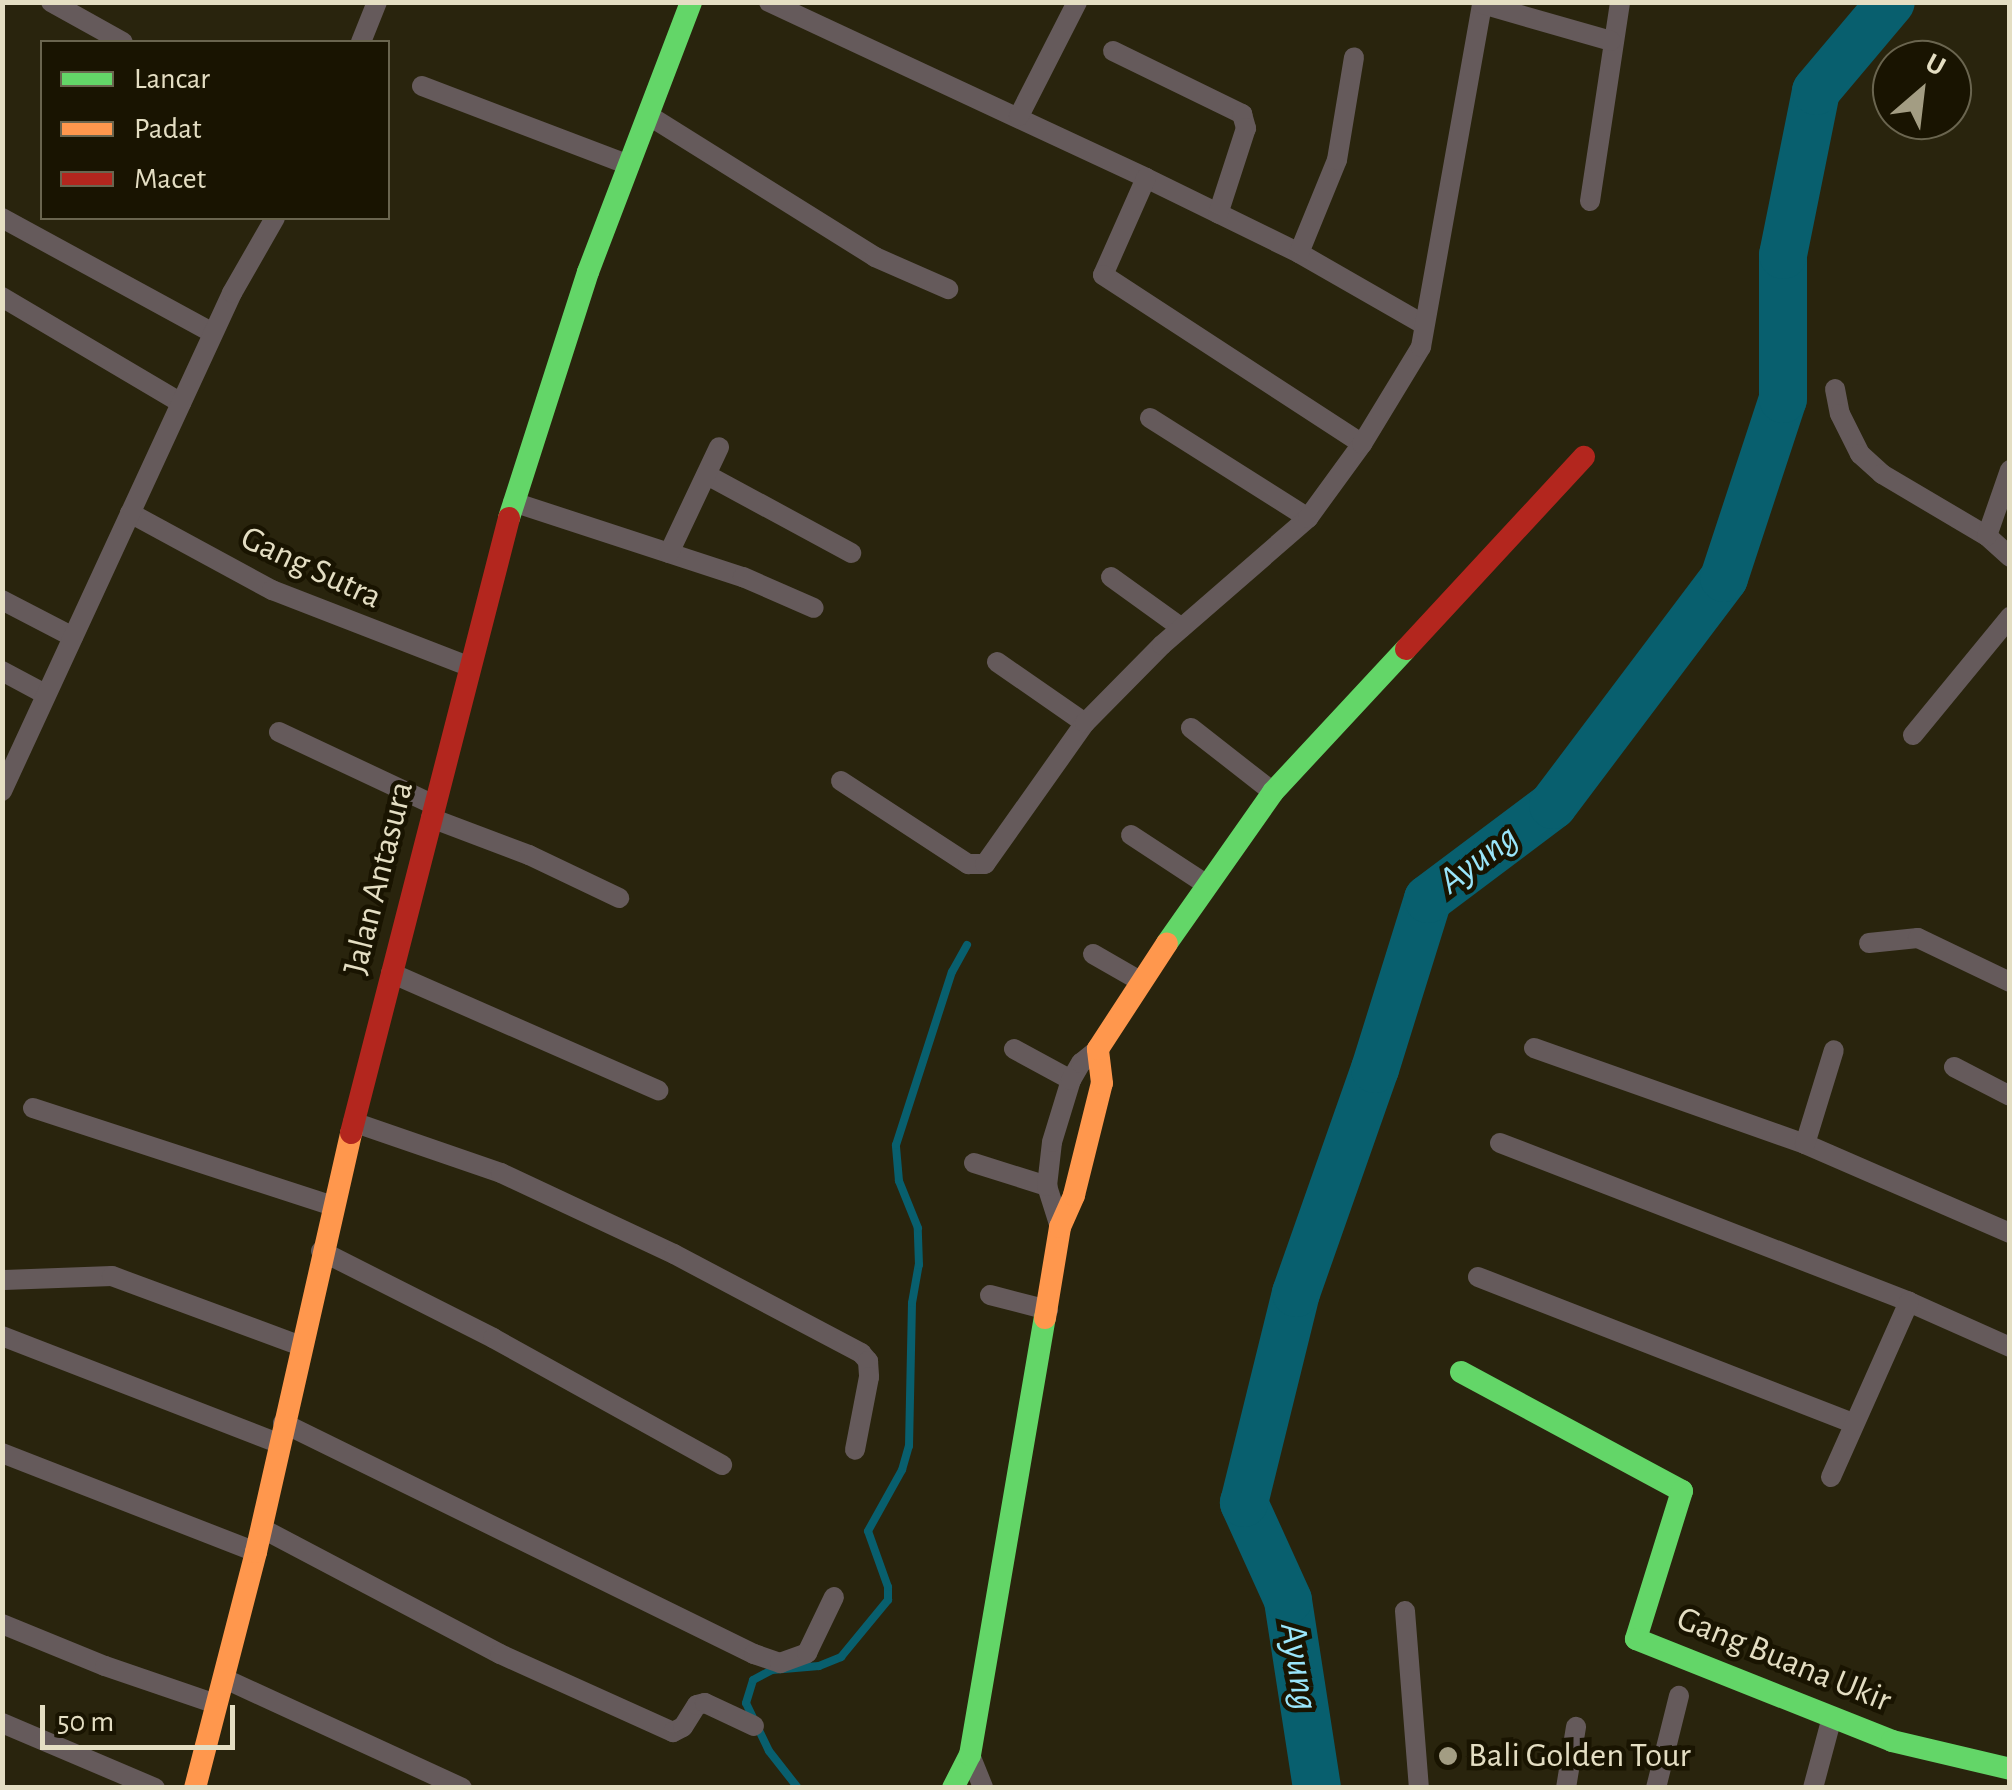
<!DOCTYPE html>
<style>
body{margin:0}
#map{position:relative;width:2012px;height:1790px;overflow:hidden;background:#29240d;font-family:"Alegreya Sans",sans-serif}
div>[style]{position:absolute}
.stream>*{height:8px;margin:-4px;padding:0 4px;transform-origin:4px;border-radius:4px;background:#085f6e}
.river>*{height:48px;margin:-24px;padding:0 24px;transform-origin:24px;border-radius:24px;background:#085f6e}
.street>*{height:20px;margin:-10px;padding:0 10px;transform-origin:10px;border-radius:10px;background:#655a5b}
.fast>*{height:22px;margin:-11px;padding:0 11px;transform-origin:11px;border-radius:11px;background:#63d668}
.slow>*{height:22px;margin:-11px;padding:0 11px;transform-origin:11px;border-radius:11px;background:#ff974d}
.jam>*{height:22px;margin:-11px;padding:0 11px;transform-origin:11px;border-radius:11px;background:#b3261e}
.dots>*{width:28px;height:28px;translate:-50% -50%;box-sizing:border-box;border:5px solid #191401;border-radius:50%}
span{translate:-50% -50%;white-space:nowrap;text-align:center;line-height:1.15;-webkit-text-stroke:9px #191401;paint-order:stroke}
.street-label{font-size:35px;color:#e4dec3}
.poi-label{font-size:35px;color:#e4dec3}
.left{translate:0 -50%;text-align:left}
.water-label{font-size:38px;color:#9ae5fa;font-style:italic}
.frame{position:absolute;inset:0;border:5px solid #e4dec3;pointer-events:none}
.legend{position:absolute;left:40px;top:40px;width:350px;height:180px;box-sizing:border-box;background:#191401;border:2px solid #6a654f;margin:0;padding:12px 18px;list-style:none;font-size:30px;color:#e4dec3}
.legend li{display:flex;align-items:center;gap:20px;height:50px}
.legend b{width:50px;border:2px solid #6a654f}
.north{position:absolute;left:1872px;top:40px;width:100px;height:100px;box-sizing:border-box;background:#191401;border:2px solid #6a654f;border-radius:50%;rotate:28deg;font-size:28px;font-weight:700;line-height:40px;text-align:center;color:#e4dec3}
.north::after{content:'';display:block;margin:auto;width:35px;height:45px;background:#a39d83;clip-path:polygon(50% 0,100% 100%,50% 72%,0 100%)}
.scale{position:absolute;left:40px;top:1705px;width:195px;height:45px;box-sizing:border-box;border:5px solid #e4dec3;border-top:0;padding-left:12px;font-size:30px;line-height:35px;white-space:nowrap;color:#e4dec3;-webkit-text-stroke:8px #191401;paint-order:stroke}
</style>
<div id="map">
<div class="stream">
<i style="left:798px;top:1788px;width:47px;rotate:-128.1deg"></i>
<i style="left:769px;top:1751px;width:53px;rotate:-115.6deg"></i>
<i style="left:746px;top:1703px;width:24px;rotate:-73deg"></i>
<i style="left:753px;top:1680px;width:21px;rotate:-28deg"></i>
<i style="left:772px;top:1670px;width:47px;rotate:-4.9deg"></i>
<i style="left:819px;top:1666px;width:24px;rotate:-22deg"></i>
<i style="left:841px;top:1657px;width:74px;rotate:-50.5deg"></i>
<i style="left:888px;top:1600px;width:13px;rotate:-90deg"></i>
<i style="left:888px;top:1587px;width:59px;rotate:-109.7deg"></i>
<i style="left:868px;top:1531px;width:70px;rotate:-60.9deg"></i>
<i style="left:902px;top:1470px;width:25px;rotate:-74deg"></i>
<i style="left:909px;top:1446px;width:143px;rotate:-88.8deg"></i>
<i style="left:912px;top:1303px;width:39px;rotate:-80deg"></i>
<i style="left:919px;top:1265px;width:37px;rotate:-92deg"></i>
<i style="left:918px;top:1228px;width:51px;rotate:-112deg"></i>
<i style="left:899px;top:1181px;width:36px;rotate:-95deg"></i>
<i style="left:896px;top:1145px;width:182px;rotate:-72.1deg"></i>
<i style="left:952px;top:972px;width:31px;rotate:-61deg"></i>
</div>
<div class="river">
<i style="left:1317px;top:1788px;width:190px;rotate:-98.8deg"></i>
<i style="left:1288px;top:1600px;width:107px;rotate:-114.4deg"></i>
<i style="left:1244px;top:1503px;width:216px;rotate:-76.1deg"></i>
<i style="left:1296px;top:1293px;width:238px;rotate:-70.6deg"></i>
<i style="left:1375px;top:1069px;width:178px;rotate:-72.7deg"></i>
<i style="left:1428px;top:899px;width:156px;rotate:-36.9deg"></i>
<i style="left:1553px;top:805px;width:284px;rotate:-53deg"></i>
<i style="left:1724px;top:578px;width:188px;rotate:-71.8deg"></i>
<i style="left:1783px;top:399px;width:144px;rotate:-90deg"></i>
<i style="left:1783px;top:255px;width:167px;rotate:-78.6deg"></i>
<i style="left:1816px;top:91px;width:116px;rotate:-49.9deg"></i>
</div>
<div class="street">
<i style="left:51px;top:2px;width:82px;rotate:29.1deg"></i>
<i style="left:769px;top:2px;width:416px;rotate:25deg"></i>
<i style="left:1146px;top:178px;width:170px;rotate:26.1deg"></i>
<i style="left:1299px;top:253px;width:143px;rotate:29.8deg"></i>
<i style="left:361px;top:42px;width:43px;rotate:-68.2deg"></i>
<i style="left:1113px;top:51px;width:144px;rotate:26deg"></i>
<i style="left:1242px;top:114px;width:15px;rotate:74deg"></i>
<i style="left:1246px;top:128px;width:90px;rotate:108deg"></i>
<i style="left:422px;top:86px;width:222px;rotate:20.9deg"></i>
<i style="left:648px;top:115px;width:268px;rotate:32deg"></i>
<i style="left:875px;top:257px;width:80px;rotate:23.7deg"></i>
<i style="left:1019px;top:116px;width:128px;rotate:-63deg"></i>
<i style="left:1146px;top:178px;width:106px;rotate:113.9deg"></i>
<i style="left:1103px;top:275px;width:309px;rotate:33.1deg"></i>
<i style="left:1590px;top:201px;width:201px;rotate:-81.4deg"></i>
<i style="left:2px;top:218px;width:240px;rotate:28.6deg"></i>
<i style="left:1299px;top:253px;width:100px;rotate:-67.8deg"></i>
<i style="left:1337px;top:160px;width:104px;rotate:-80.6deg"></i>
<i style="left:2px;top:297px;width:208px;rotate:30.6deg"></i>
<i style="left:1835px;top:389px;width:25px;rotate:79deg"></i>
<i style="left:1840px;top:414px;width:45px;rotate:63.4deg"></i>
<i style="left:1860px;top:454px;width:30px;rotate:42deg"></i>
<i style="left:1882px;top:474px;width:122px;rotate:30.6deg"></i>
<i style="left:1987px;top:536px;width:31px;rotate:42deg"></i>
<i style="left:1150px;top:418px;width:187px;rotate:32.3deg"></i>
<i style="left:707px;top:475px;width:164px;rotate:28.4deg"></i>
<i style="left:513px;top:502px;width:242px;rotate:18.1deg"></i>
<i style="left:743px;top:577px;width:77px;rotate:23.6deg"></i>
<i style="left:130px;top:513px;width:162px;rotate:28.5deg"></i>
<i style="left:272px;top:590px;width:213px;rotate:21.2deg"></i>
<i style="left:1987px;top:536px;width:70px;rotate:-70.8deg"></i>
<i style="left:669px;top:553px;width:117px;rotate:-64.7deg"></i>
<i style="left:1111px;top:577px;width:87px;rotate:35.7deg"></i>
<i style="left:2px;top:600px;width:80px;rotate:27.5deg"></i>
<i style="left:997px;top:662px;width:107px;rotate:34.7deg"></i>
<i style="left:2px;top:671px;width:49px;rotate:28.1deg"></i>
<i style="left:1191px;top:728px;width:104px;rotate:38deg"></i>
<i style="left:279px;top:732px;width:171px;rotate:25.2deg"></i>
<i style="left:1913px;top:735px;width:153px;rotate:-50.6deg"></i>
<i style="left:841px;top:781px;width:152px;rotate:33.2deg"></i>
<i style="left:968px;top:864px;width:17px"></i>
<i style="left:985px;top:864px;width:173px;rotate:-54.7deg"></i>
<i style="left:1085px;top:723px;width:110px;rotate:-45.4deg"></i>
<i style="left:1162px;top:645px;width:194px;rotate:-41deg"></i>
<i style="left:1308px;top:518px;width:92px;rotate:-53.9deg"></i>
<i style="left:1362px;top:444px;width:114px;rotate:-58.7deg"></i>
<i style="left:1421px;top:347px;width:348px;rotate:-79.9deg"></i>
<i style="left:1482px;top:4px;width:134px;rotate:16deg"></i>
<i style="left:2px;top:791px;width:549px;rotate:-65.21deg"></i>
<i style="left:232px;top:293px;width:86px;rotate:-60.2deg"></i>
<i style="left:431px;top:818px;width:105px;rotate:20.7deg"></i>
<i style="left:529px;top:855px;width:100px;rotate:25.5deg"></i>
<i style="left:1131px;top:835px;width:90px;rotate:33.2deg"></i>
<i style="left:1869px;top:943px;width:49px;rotate:-5.8deg"></i>
<i style="left:1918px;top:938px;width:102px;rotate:25.6deg"></i>
<i style="left:1093px;top:954px;width:54px;rotate:29.9deg"></i>
<i style="left:391px;top:973px;width:292px;rotate:23.7deg"></i>
<i style="left:1534px;top:1048px;width:288px;rotate:19.5deg"></i>
<i style="left:1805px;top:1144px;width:223px;rotate:23.5deg"></i>
<i style="left:1014px;top:1049px;width:65px;rotate:28.5deg"></i>
<i style="left:1954px;top:1067px;width:63px;rotate:27.4deg"></i>
<i style="left:33px;top:1108px;width:315px;rotate:18.1deg"></i>
<i style="left:353px;top:1122px;width:157px;rotate:19deg"></i>
<i style="left:501px;top:1173px;width:191px;rotate:25.1deg"></i>
<i style="left:674px;top:1254px;width:212px;rotate:27.9deg"></i>
<i style="left:861px;top:1353px;width:11px;rotate:49deg"></i>
<i style="left:868px;top:1361px;width:16px;rotate:86deg"></i>
<i style="left:869px;top:1377px;width:74px;rotate:100.9deg"></i>
<i style="left:1500px;top:1143px;width:439px;rotate:21.2deg"></i>
<i style="left:1909px;top:1302px;width:111px;rotate:24deg"></i>
<i style="left:1805px;top:1144px;width:98px;rotate:-72.9deg"></i>
<i style="left:974px;top:1163px;width:77px;rotate:17.5deg"></i>
<i style="left:1060px;top:1227px;width:43px;rotate:-107.6deg"></i>
<i style="left:1047px;top:1186px;width:44px;rotate:-83.5deg"></i>
<i style="left:1052px;top:1142px;width:65px;rotate:-73deg"></i>
<i style="left:1071px;top:1080px;width:20px;rotate:-60deg"></i>
<i style="left:1081px;top:1063px;width:22px;rotate:-39deg"></i>
<i style="left:321px;top:1251px;width:193px;rotate:26.8deg"></i>
<i style="left:493px;top:1338px;width:262px;rotate:29deg"></i>
<i style="left:1478px;top:1277px;width:401px;rotate:21.3deg"></i>
<i style="left:4px;top:1280px;width:108px;rotate:-2.1deg"></i>
<i style="left:112px;top:1276px;width:202px;rotate:20.3deg"></i>
<i style="left:990px;top:1295px;width:60px;rotate:14.5deg"></i>
<i style="left:2px;top:1336px;width:298px;rotate:21.2deg"></i>
<i style="left:283px;top:1423px;width:525px;rotate:26.13deg"></i>
<i style="left:754px;top:1654px;width:28px;rotate:19deg"></i>
<i style="left:780px;top:1663px;width:29px;rotate:-20deg"></i>
<i style="left:807px;top:1653px;width:62px;rotate:-64.3deg"></i>
<i style="left:2px;top:1453px;width:273px;rotate:21.3deg"></i>
<i style="left:1831px;top:1477px;width:192px;rotate:-66deg"></i>
<i style="left:261px;top:1528px;width:270px;rotate:27.8deg"></i>
<i style="left:500px;top:1654px;width:190px;rotate:24.3deg"></i>
<i style="left:673px;top:1732px;width:11px;rotate:-27deg"></i>
<i style="left:683px;top:1727px;width:26px;rotate:-58deg"></i>
<i style="left:697px;top:1705px;width:8px;rotate:-14deg"></i>
<i style="left:705px;top:1703px;width:54px;rotate:25.1deg"></i>
<i style="left:1405px;top:1611px;width:178px;rotate:85.5deg"></i>
<i style="left:2px;top:1624px;width:111px;rotate:22.2deg"></i>
<i style="left:105px;top:1666px;width:117px;rotate:18.9deg"></i>
<i style="left:223px;top:1678px;width:263px;rotate:24.7deg"></i>
<i style="left:2px;top:1723px;width:166px;rotate:23deg"></i>
<i style="left:970px;top:1755px;width:35px;rotate:68deg"></i>
<i style="left:1566px;top:1788px;width:62px;rotate:-80.7deg"></i>
<i style="left:1656px;top:1788px;width:95px;rotate:-76deg"></i>
<i style="left:1813px;top:1788px;width:73px;rotate:-75deg"></i>
</div>
<div class="fast">
<i style="left:509px;top:518px;width:258px;rotate:-72.2deg"></i>
<i style="left:588px;top:272px;width:289px;rotate:-69.1deg"></i>
<i style="left:1167px;top:943px;width:184px;rotate:-54.9deg"></i>
<i style="left:1273px;top:792px;width:195px;rotate:-47.1deg"></i>
<i style="left:1461px;top:1372px;width:251px;rotate:28.3deg"></i>
<i style="left:1682px;top:1491px;width:155px;rotate:107.3deg"></i>
<i style="left:1636px;top:1639px;width:276px;rotate:21.7deg"></i>
<i style="left:1892px;top:1741px;width:121px;rotate:13.3deg"></i>
<i style="left:953px;top:1788px;width:37px;rotate:-63deg"></i>
<i style="left:970px;top:1755px;width:443px;rotate:-80.3deg"></i>
</div>
<div class="slow">
<i style="left:1045px;top:1318px;width:92px;rotate:-80.6deg"></i>
<i style="left:1060px;top:1227px;width:35px;rotate:-66deg"></i>
<i style="left:1074px;top:1195px;width:115px;rotate:-76deg"></i>
<i style="left:1102px;top:1083px;width:34px;rotate:-97deg"></i>
<i style="left:1098px;top:1049px;width:126px;rotate:-56.9deg"></i>
<i style="left:195px;top:1788px;width:244px;rotate:-75.5deg"></i>
<i style="left:256px;top:1552px;width:430px;rotate:-77.2deg"></i>
</div>
<div class="jam">
<i style="left:1406px;top:649px;width:262px;rotate:-47.2deg"></i>
<i style="left:351px;top:1133px;width:635px;rotate:-75.59deg"></i>
</div>
<div class="dots">
<i style="left:1448px;top:1756px;background:#a39d83"></i>
</div>
<div class="street-label">
<span style="left:311px;top:568px;rotate:25deg">Gang Sutra</span>
<span style="left:379px;top:878px;rotate:-76deg">Jalan Antasura</span>
<span style="left:1784px;top:1660px;rotate:22deg">Gang Buana Ukir</span>
</div>
<div class="poi-label">
<span class="left" style="left:1468px;top:1756px">Bali Golden Tour</span>
</div>
<div class="water-label">
<span style="left:1479px;top:860px;rotate:-37deg">Ayung</span>
<span style="left:1298px;top:1667px;rotate:81deg">Ayung</span>
</div>
<div class="frame"></div>
<ul class="legend">
<li><b style="height:12px;background:#63d668"></b>Lancar</li>
<li><b style="height:12px;background:#ff974d"></b>Padat</li>
<li><b style="height:12px;background:#b3261e"></b>Macet</li>
</ul>
<div class="north">U</div>
<div class="scale">50 m</div>
</div>
